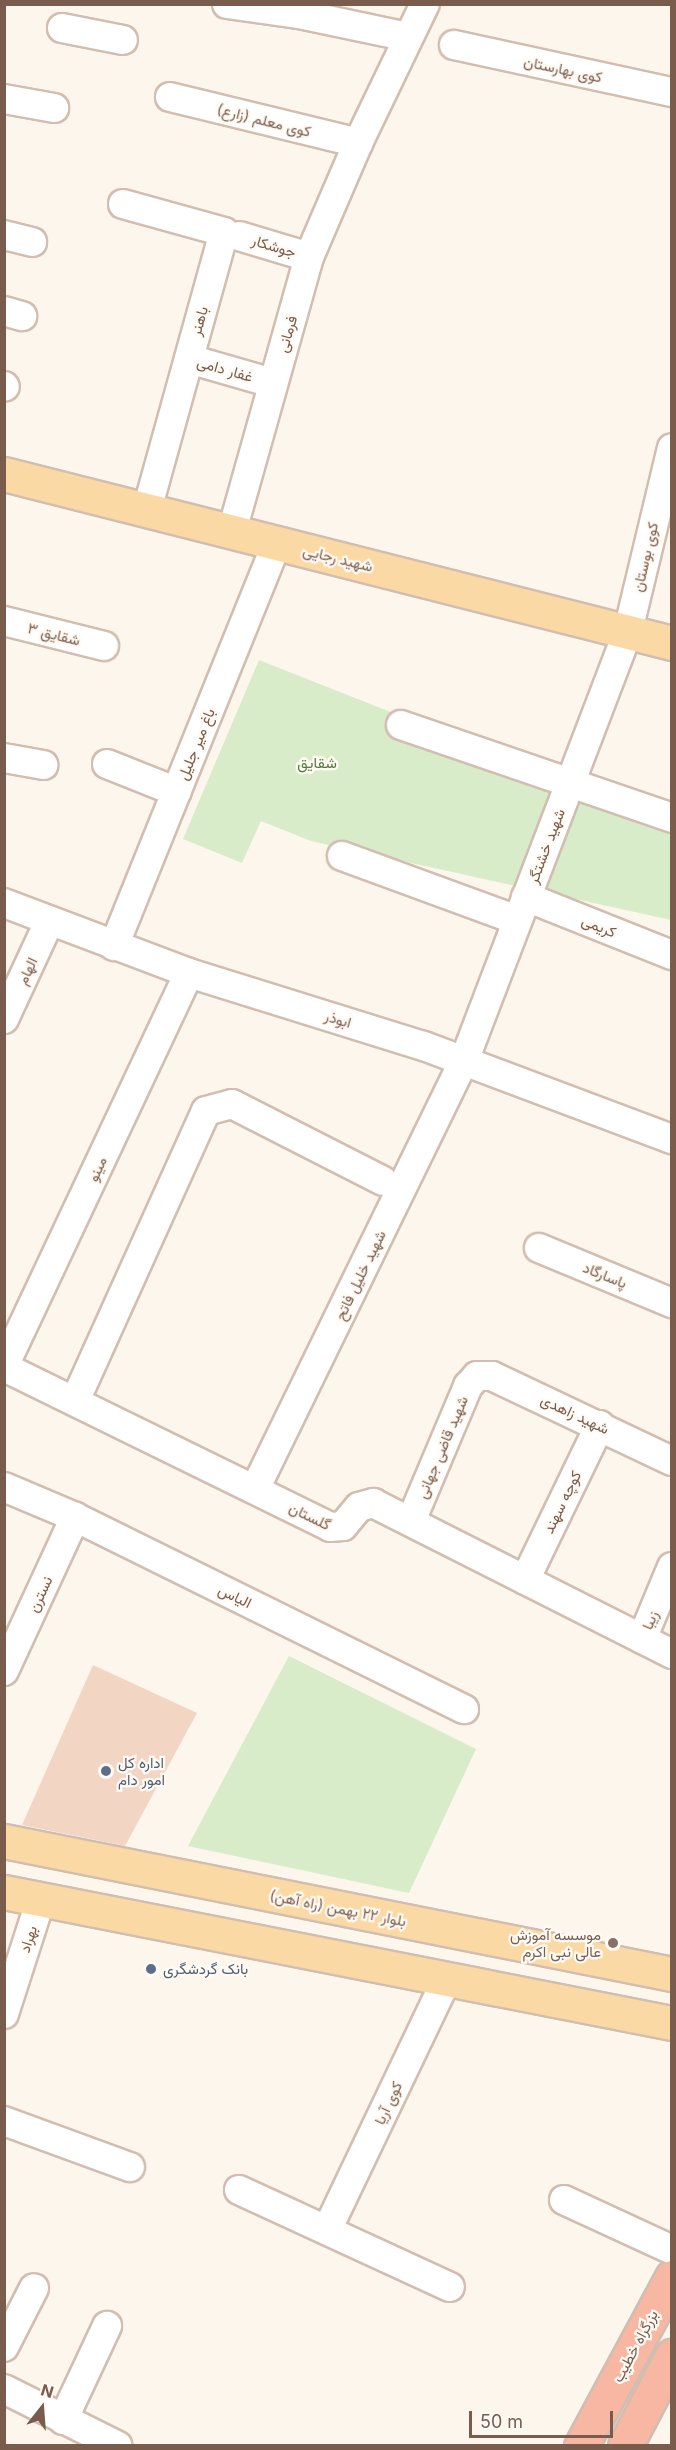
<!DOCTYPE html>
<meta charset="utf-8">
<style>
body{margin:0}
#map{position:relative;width:676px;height:2450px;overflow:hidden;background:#fdf6ec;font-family:Inter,Vazirmatn,sans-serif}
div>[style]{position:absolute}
.green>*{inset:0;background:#d8ecc9}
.building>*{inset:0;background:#f3d5c3}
.roads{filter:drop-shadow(2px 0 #d1beb0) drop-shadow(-2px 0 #d1beb0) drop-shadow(0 2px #d1beb0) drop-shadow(0 -2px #d1beb0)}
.minor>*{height:28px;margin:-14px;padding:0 14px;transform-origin:14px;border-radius:14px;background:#fff}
.major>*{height:33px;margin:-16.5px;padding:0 16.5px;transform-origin:16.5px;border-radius:16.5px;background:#fbd9a5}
.highway>*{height:33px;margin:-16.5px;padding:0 16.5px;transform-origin:16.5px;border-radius:16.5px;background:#f7b7a3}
.dots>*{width:16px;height:16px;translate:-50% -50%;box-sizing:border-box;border:3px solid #fffaf3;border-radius:50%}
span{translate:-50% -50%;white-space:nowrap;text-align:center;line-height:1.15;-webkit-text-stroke:4.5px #fffaf3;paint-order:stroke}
.street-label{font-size:15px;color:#7a5c4d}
.park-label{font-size:15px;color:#537a41}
.service-label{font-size:15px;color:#4e5e75}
.left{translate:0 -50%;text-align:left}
.education-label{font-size:15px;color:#785e54}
.right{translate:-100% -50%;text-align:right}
.frame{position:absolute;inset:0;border:6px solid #7a5c4d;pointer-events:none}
.north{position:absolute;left:12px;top:2378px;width:60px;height:60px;-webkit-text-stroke:4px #fffaf3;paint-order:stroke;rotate:17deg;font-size:16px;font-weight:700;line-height:24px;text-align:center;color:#7a5c4d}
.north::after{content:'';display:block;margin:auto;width:21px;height:27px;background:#7a5c4d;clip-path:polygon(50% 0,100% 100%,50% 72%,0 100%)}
.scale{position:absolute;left:469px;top:2411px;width:144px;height:27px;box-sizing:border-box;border:3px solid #7a5c4d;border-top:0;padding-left:8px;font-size:18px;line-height:21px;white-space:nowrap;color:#7a5c4d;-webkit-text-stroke:4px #fffaf3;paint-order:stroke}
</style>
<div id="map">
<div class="green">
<i style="clip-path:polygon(259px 660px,671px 823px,671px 920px,311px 841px,261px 821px,242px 863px,183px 839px)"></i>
<i style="clip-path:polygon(289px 1656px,476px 1749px,409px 1893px,188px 1846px)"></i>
</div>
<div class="building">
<i style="clip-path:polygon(93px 1665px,197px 1713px,125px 1846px,22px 1825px)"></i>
</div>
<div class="roads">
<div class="minor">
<i style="left:227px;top:4px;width:73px;rotate:7.9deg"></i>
<i style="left:299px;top:14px;width:111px;rotate:11.9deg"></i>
<i style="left:62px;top:28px;width:62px;rotate:11.1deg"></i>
<i style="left:454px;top:45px;width:223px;rotate:12.2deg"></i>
<i style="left:170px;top:97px;width:194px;rotate:13.7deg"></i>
<i style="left:4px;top:99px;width:51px;rotate:10.2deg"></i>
<i style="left:123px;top:204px;width:105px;rotate:15.5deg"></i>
<i style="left:224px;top:232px;width:288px;rotate:105.5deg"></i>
<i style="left:4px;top:235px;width:29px;rotate:14deg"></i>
<i style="left:239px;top:236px;width:73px;rotate:16.7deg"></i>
<i style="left:4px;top:311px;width:19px;rotate:16deg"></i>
<i style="left:189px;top:359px;width:76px;rotate:16deg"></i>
<i style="left:4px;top:386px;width:1px;rotate:45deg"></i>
<i style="left:232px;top:531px;width:285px;rotate:-74.3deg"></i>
<i style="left:309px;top:257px;width:124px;rotate:-66.7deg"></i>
<i style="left:358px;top:143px;width:154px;rotate:-64.3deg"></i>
<i style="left:4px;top:621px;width:103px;rotate:14deg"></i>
<i style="left:401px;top:725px;width:287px;rotate:18.9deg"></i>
<i style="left:4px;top:758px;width:40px;rotate:10deg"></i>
<i style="left:107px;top:764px;width:75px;rotate:21.8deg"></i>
<i style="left:342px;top:856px;width:186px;rotate:20.1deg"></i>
<i style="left:526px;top:897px;width:157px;rotate:21.7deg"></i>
<i style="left:4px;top:903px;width:198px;rotate:20.7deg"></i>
<i style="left:189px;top:973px;width:246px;rotate:17.3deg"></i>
<i style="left:424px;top:1046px;width:265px;rotate:20.6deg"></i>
<i style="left:114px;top:946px;width:435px;rotate:-68deg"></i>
<i style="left:4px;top:1019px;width:107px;rotate:-65.1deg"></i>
<i style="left:539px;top:1248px;width:144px;rotate:22.5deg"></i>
<i style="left:4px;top:1366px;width:434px;rotate:-64.8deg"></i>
<i style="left:4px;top:1367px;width:363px;rotate:26.1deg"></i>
<i style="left:330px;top:1527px;width:13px;rotate:-4deg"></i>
<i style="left:343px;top:1526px;width:25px;rotate:-50deg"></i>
<i style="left:359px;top:1507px;width:15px;rotate:-16deg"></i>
<i style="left:373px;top:1503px;width:335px;rotate:26.8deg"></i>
<i style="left:75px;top:1401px;width:318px;rotate:-65.7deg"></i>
<i style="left:206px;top:1111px;width:27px;rotate:-15deg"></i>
<i style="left:232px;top:1104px;width:169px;rotate:27deg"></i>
<i style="left:4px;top:1487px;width:77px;rotate:22.9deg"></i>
<i style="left:75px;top:1517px;width:434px;rotate:26.3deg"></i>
<i style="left:255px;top:1489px;width:476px;rotate:-64deg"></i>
<i style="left:464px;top:1061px;width:460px;rotate:-69.1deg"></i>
<i style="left:628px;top:631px;width:188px;rotate:-76.5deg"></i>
<i style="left:411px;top:1521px;width:147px;rotate:-67.1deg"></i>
<i style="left:468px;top:1386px;width:13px;rotate:-48deg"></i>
<i style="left:477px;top:1376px;width:15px"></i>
<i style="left:492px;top:1376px;width:199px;rotate:25.3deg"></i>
<i style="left:525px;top:1580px;width:172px;rotate:-64.2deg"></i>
<i style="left:642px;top:1639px;width:78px;rotate:-67.4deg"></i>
<i style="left:4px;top:1671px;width:170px;rotate:-65.2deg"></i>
<i style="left:4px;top:2014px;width:121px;rotate:-72.2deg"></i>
<i style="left:4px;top:2121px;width:134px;rotate:20.1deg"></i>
<i style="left:239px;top:2190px;width:232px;rotate:24.7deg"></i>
<i style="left:564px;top:2200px;width:119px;rotate:24.8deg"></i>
<i style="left:328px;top:2228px;width:276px;rotate:-64.5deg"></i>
<i style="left:4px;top:2347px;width:66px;rotate:-63deg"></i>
<i style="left:4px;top:2389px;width:127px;rotate:26.6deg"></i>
<i style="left:63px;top:2420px;width:104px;rotate:-64.9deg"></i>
</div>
<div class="major">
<i style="left:4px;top:474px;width:689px;rotate:14.2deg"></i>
<i style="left:4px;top:1841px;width:681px;rotate:11.26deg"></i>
<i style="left:4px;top:1892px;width:681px;rotate:11.1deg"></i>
</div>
<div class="highway">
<i style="left:581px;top:2446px;width:192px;rotate:-61.7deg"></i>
<i style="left:625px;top:2446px;width:102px;rotate:-62.4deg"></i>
</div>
</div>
<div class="dots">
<i style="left:106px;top:1771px;background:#5c6f8a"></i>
<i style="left:613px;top:1943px;background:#8d6e63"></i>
<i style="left:151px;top:1969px;background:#5c6f8a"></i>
</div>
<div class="street-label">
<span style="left:563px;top:69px;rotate:12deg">کوی بهارستان</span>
<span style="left:264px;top:120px;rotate:14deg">کوی معلم (زارع)</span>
<span style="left:274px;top:246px;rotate:17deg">جوشکار</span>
<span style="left:199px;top:321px;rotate:-75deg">باهنر</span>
<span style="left:287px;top:334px;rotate:-74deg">فرمانی</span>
<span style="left:225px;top:369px;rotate:16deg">غفار دامی</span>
<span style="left:645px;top:557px;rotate:-77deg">کوی بوستان</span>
<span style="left:338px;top:558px;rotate:14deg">شهید رجایی</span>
<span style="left:54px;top:634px;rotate:14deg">شقایق ۳</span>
<span style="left:196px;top:744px;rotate:-68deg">باغ میر جلیل</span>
<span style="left:546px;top:846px;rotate:-69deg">شهید خشتگر</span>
<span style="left:599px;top:926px;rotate:22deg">کریمی</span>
<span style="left:27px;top:971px;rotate:-65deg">الهام</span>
<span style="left:338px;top:1019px;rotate:17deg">ابوذر</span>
<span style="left:97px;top:1169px;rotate:-65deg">مینو</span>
<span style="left:360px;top:1275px;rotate:-64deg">شهید خلیل فاتح</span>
<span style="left:605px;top:1275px;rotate:22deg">پاسارگاد</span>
<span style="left:575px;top:1414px;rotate:25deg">شهید زاهدی</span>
<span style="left:442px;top:1447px;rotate:-67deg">شهید قاضی جهانی</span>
<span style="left:562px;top:1502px;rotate:-64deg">کوچه سهند</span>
<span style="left:310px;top:1516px;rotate:26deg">گلستان</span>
<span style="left:40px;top:1594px;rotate:-65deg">نسترن</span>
<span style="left:235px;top:1596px;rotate:26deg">الیاس</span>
<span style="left:650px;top:1620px;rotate:-67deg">زیبا</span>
<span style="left:338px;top:1908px;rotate:11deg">بلوار ۲۲ بهمن (راه آهن)</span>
<span style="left:28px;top:1939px;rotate:-72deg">بهراد</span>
<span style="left:388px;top:2103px;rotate:-65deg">کوی آریا</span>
<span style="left:635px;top:2346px;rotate:-62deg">بزرگراه خطیب</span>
</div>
<div class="park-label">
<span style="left:317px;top:763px">شقایق</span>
</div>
<div class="service-label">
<span class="left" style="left:118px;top:1771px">اداره کل<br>امور دام</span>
<span class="left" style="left:163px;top:1969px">بانک گردشگری</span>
</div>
<div class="education-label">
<span class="right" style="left:601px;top:1943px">موسسه آموزش<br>عالی نبی اکرم</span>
</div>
<div class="frame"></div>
<div class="north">N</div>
<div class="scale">50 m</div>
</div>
